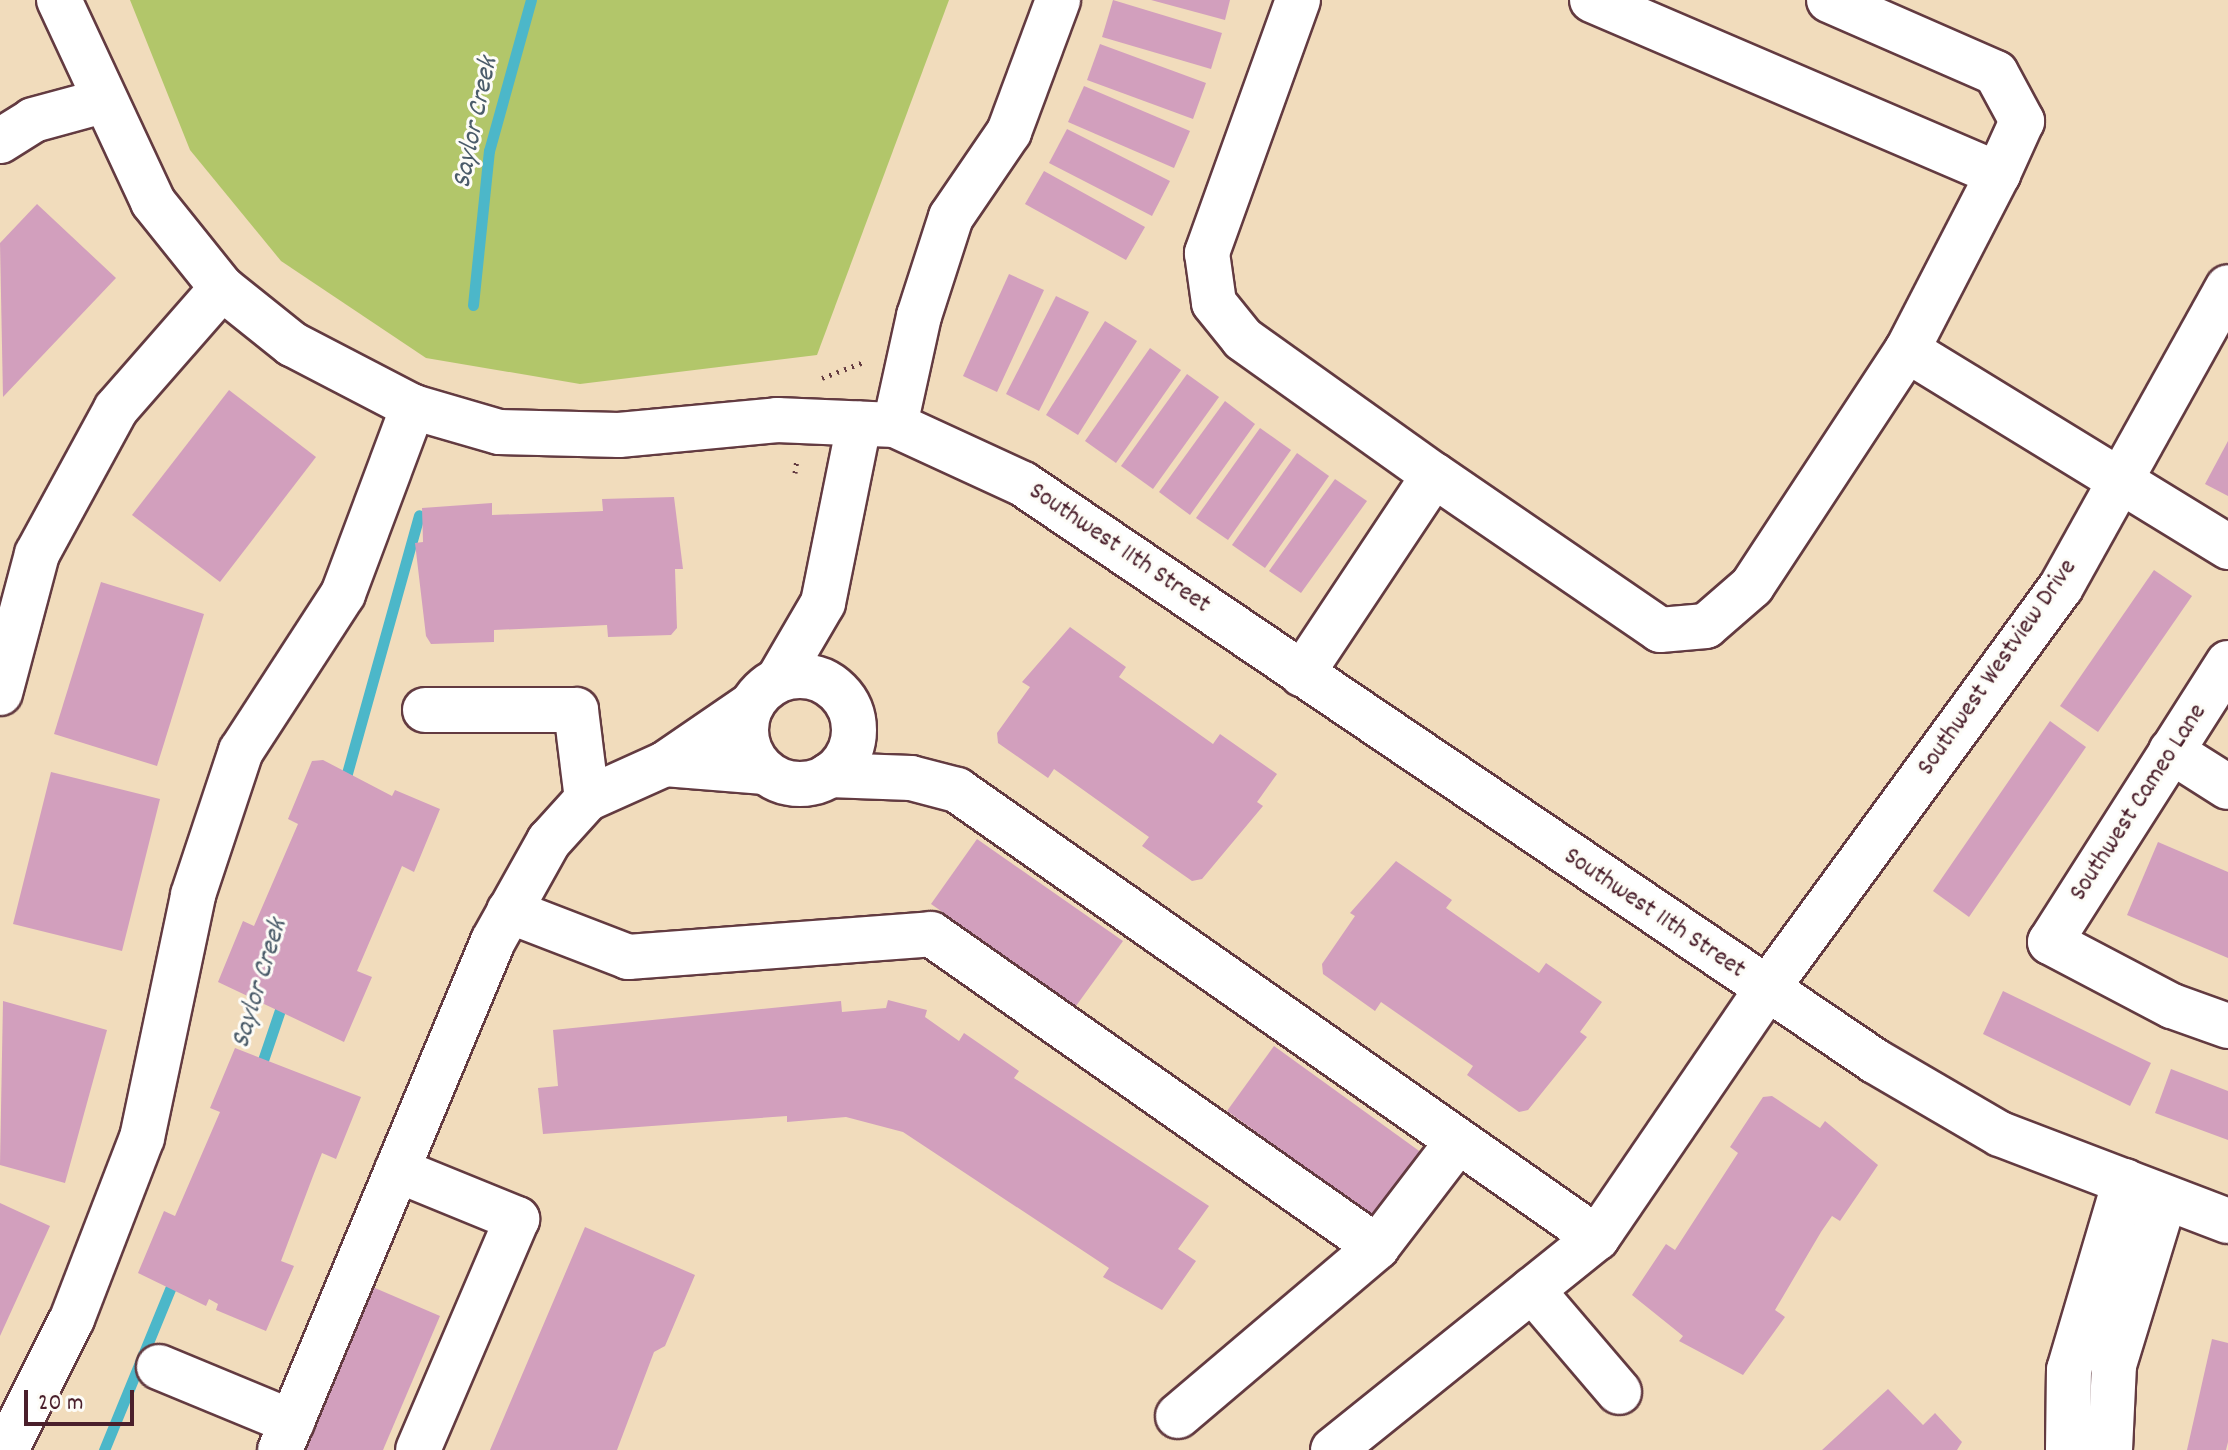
<!DOCTYPE html>
<style>
body{margin:0}
#map{position:relative;width:2228px;height:1450px;overflow:hidden;background:#f1dcbc;font-family:Dekko,sans-serif}
div>[style]{position:absolute}
.green>*{inset:0;background:#b2c66a}
.stream>*{height:11px;margin:-5.5px;padding:0 5.5px;transform-origin:5.5px;border-radius:5.5px;background:#4cb7c9}
.building>*{inset:0;background:#d29fbd}
.path>*{height:5px;margin-top:-2.5px;transform-origin:0;background:repeating-linear-gradient(90deg,#633b41 0 2px,transparent 0 8px)}
.roads{filter:drop-shadow(2px 0 #633b41) drop-shadow(-2px 0 #633b41) drop-shadow(0 2px #633b41) drop-shadow(0 -2px #633b41)}
.minor>*{height:44px;margin:-22px;padding:0 22px;transform-origin:22px;border-radius:22px;background:#fff}
.minor>.ring{margin:-22px;padding:0;box-sizing:content-box;background:none;border:44px solid #fff;border-radius:50%}
span{translate:-50% -50%;white-space:nowrap;text-align:center;line-height:1.15;-webkit-text-stroke:6px #fdfcf7;paint-order:stroke}
.street-label{font-size:26px;color:#4a1f2b}
.water-label{font-size:28px;color:#4b5c6a;font-style:italic}
.scale{position:absolute;left:24px;top:1390px;width:110px;height:36px;box-sizing:border-box;border:4px solid #4a1f2b;border-top:0;padding-left:10px;font-size:24px;line-height:28px;white-space:nowrap;color:#4a1f2b;-webkit-text-stroke:6px #fdfcf7;paint-order:stroke}
</style>
<div id="map">
<div class="green">
<i style="clip-path:polygon(130px 0,949px 0,817px 355px,580px 384px,426px 358px,281px 261px,190px 150px)"></i>
</div>
<div class="stream">
<i style="left:473px;top:305px;width:155px;rotate:-84.1deg"></i>
<i style="left:489px;top:151px;width:157px;rotate:-74.5deg"></i>
<i style="left:344px;top:784px;width:279px;rotate:-74.4deg"></i>
<i style="left:259px;top:1072px;width:78px;rotate:-71.3deg"></i>
<i style="left:104px;top:1450px;width:187px;rotate:-67.7deg"></i>
</div>
<div class="building">
<i style="clip-path:polygon(1113px 0,1222px 33px,1211px 69px,1102px 37px)"></i>
<i style="clip-path:polygon(1151px 0,1230px 0,1225px 20px)"></i>
<i style="clip-path:polygon(1100px 44px,1206px 83px,1193px 119px,1087px 80px)"></i>
<i style="clip-path:polygon(1084px 86px,1190px 131px,1174px 168px,1068px 122px)"></i>
<i style="clip-path:polygon(1067px 129px,1170px 181px,1152px 216px,1049px 163px)"></i>
<i style="clip-path:polygon(1044px 171px,1145px 227px,1126px 260px,1025px 204px)"></i>
<i style="clip-path:polygon(37px 204px,116px 278px,3px 397px,0 243px)"></i>
<i style="clip-path:polygon(1009px 274px,1044px 290px,997px 392px,963px 376px)"></i>
<i style="clip-path:polygon(1056px 296px,1089px 312px,1039px 411px,1006px 394px)"></i>
<i style="clip-path:polygon(1105px 321px,1137px 341px,1078px 435px,1046px 415px)"></i>
<i style="clip-path:polygon(1150px 348px,1181px 370px,1116px 463px,1085px 441px)"></i>
<i style="clip-path:polygon(1187px 374px,1219px 397px,1153px 489px,1121px 466px)"></i>
<i style="clip-path:polygon(229px 390px,316px 457px,220px 582px,132px 515px)"></i>
<i style="clip-path:polygon(1225px 401px,1255px 424px,1190px 515px,1159px 492px)"></i>
<i style="clip-path:polygon(1260px 428px,1291px 450px,1228px 540px,1196px 518px)"></i>
<i style="clip-path:polygon(2228px 441px,2228px 496px,2205px 484px)"></i>
<i style="clip-path:polygon(1297px 453px,1329px 476px,1265px 568px,1232px 545px)"></i>
<i style="clip-path:polygon(1335px 479px,1367px 501px,1301px 593px,1269px 571px)"></i>
<i style="clip-path:polygon(674px 497px,683px 569px,675px 569px,677px 628px,671px 635px,608px 637px,607px 625px,494px 630px,494px 642px,431px 644px,426px 636px,415px 543px,423px 542px,422px 508px,492px 503px,492px 515px,603px 511px,602px 499px)"></i>
<i style="clip-path:polygon(2154px 570px,2192px 596px,2098px 732px,2060px 706px)"></i>
<i style="clip-path:polygon(101px 582px,204px 614px,157px 766px,54px 734px)"></i>
<i style="clip-path:polygon(1070px 627px,1126px 667px,1119px 677px,1213px 744px,1220px 734px,1277px 774px,1257px 802px,1263px 806px,1202px 879px,1192px 881px,1142px 846px,1149px 837px,1054px 769px,1048px 778px,998px 743px,997px 733px,1030px 687px,1022px 682px)"></i>
<i style="clip-path:polygon(2050px 721px,2086px 747px,1969px 917px,1933px 891px)"></i>
<i style="clip-path:polygon(323px 760px,392px 796px,395px 790px,440px 809px,414px 872px,402px 866px,357px 971px,372px 977px,344px 1042px,218px 982px,243px 921px,254px 926px,298px 824px,288px 819px,312px 761px)"></i>
<i style="clip-path:polygon(51px 772px,160px 799px,122px 951px,13px 924px)"></i>
<i style="clip-path:polygon(977px 839px,1123px 941px,1076px 1006px,931px 904px)"></i>
<i style="clip-path:polygon(2158px 842px,2228px 872px,2228px 958px,2127px 915px)"></i>
<i style="clip-path:polygon(1396px 861px,1452px 900px,1446px 908px,1539px 973px,1546px 963px,1602px 1002px,1580px 1032px,1587px 1037px,1528px 1110px,1519px 1112px,1467px 1075px,1473px 1066px,1381px 1002px,1375px 1011px,1323px 974px,1322px 964px,1355px 916px,1350px 913px)"></i>
<i style="clip-path:polygon(2003px 991px,2151px 1063px,2130px 1106px,1983px 1034px)"></i>
<i style="clip-path:polygon(888px 1000px,927px 1010px,925px 1017px,959px 1041px,964px 1033px,1019px 1071px,1014px 1078px,1209px 1206px,1178px 1249px,1196px 1261px,1162px 1310px,1103px 1277px,1109px 1268px,903px 1132px,846px 1117px,787px 1122px,787px 1116px,543px 1134px,538px 1088px,558px 1086px,553px 1030px,841px 1001px,842px 1012px,886px 1008px)"></i>
<i style="clip-path:polygon(3px 1001px,107px 1030px,65px 1183px,0 1165px)"></i>
<i style="clip-path:polygon(1274px 1046px,1422px 1153px,1375px 1217px,1227px 1111px)"></i>
<i style="clip-path:polygon(235px 1048px,361px 1097px,336px 1159px,322px 1153px,313px 1176px,281px 1261px,294px 1266px,266px 1331px,216px 1310px,218px 1304px,209px 1299px,206px 1306px,138px 1273px,164px 1211px,175px 1216px,220px 1112px,210px 1108px)"></i>
<i style="clip-path:polygon(2171px 1069px,2228px 1091px,2228px 1140px,2155px 1113px)"></i>
<i style="clip-path:polygon(1772px 1096px,1820px 1128px,1825px 1121px,1878px 1165px,1840px 1221px,1832px 1216px,1821px 1232px,1775px 1310px,1785px 1317px,1743px 1375px,1679px 1341px,1683px 1336px,1632px 1295px,1666px 1244px,1675px 1250px,1738px 1153px,1730px 1147px,1763px 1097px)"></i>
<i style="clip-path:polygon(0 1203px,50px 1226px,0 1336px)"></i>
<i style="clip-path:polygon(585px 1227px,695px 1275px,665px 1346px,654px 1352px,617px 1450px,490px 1450px)"></i>
<i style="clip-path:polygon(368px 1285px,440px 1316px,383px 1450px,297px 1450px)"></i>
<i style="clip-path:polygon(2212px 1339px,2228px 1343px,2228px 1442px,2226px 1450px,2187px 1450px)"></i>
<i style="clip-path:polygon(1888px 1389px,1923px 1425px,1935px 1413px,1962px 1442px,1957px 1450px,1822px 1450px)"></i>
</div>
<div class="path">
<i style="left:822px;top:378px;width:47px;rotate:-21.1deg"></i>
<i style="left:795px;top:473px;width:15px;rotate:-82deg"></i>
</div>
<div class="roads">
<div class="minor">
<i style="left:59px;top:0;width:223px;rotate:65deg"></i>
<i style="left:153px;top:202px;width:110px;rotate:51.3deg"></i>
<i style="left:222px;top:288px;width:90px;rotate:38.7deg"></i>
<i style="left:292px;top:344px;width:136px;rotate:27.5deg"></i>
<i style="left:413px;top:407px;width:90px;rotate:16.2deg"></i>
<i style="left:499px;top:432px;width:120px;rotate:1.4deg"></i>
<i style="left:619px;top:435px;width:159px;rotate:-5.4deg"></i>
<i style="left:777px;top:420px;width:118px;rotate:2.4deg"></i>
<i style="left:895px;top:425px;width:141px;rotate:24.7deg"></i>
<i style="left:1023px;top:484px;width:1029px;rotate:34.11deg"></i>
<i style="left:1875px;top:1061px;width:145px;rotate:30.3deg"></i>
<i style="left:2000px;top:1134px;width:244px;rotate:20.9deg"></i>
<i style="left:1298px;top:0;width:269px;rotate:109.8deg"></i>
<i style="left:1207px;top:253px;width:50px;rotate:82deg"></i>
<i style="left:1214px;top:303px;width:46px;rotate:51.1deg"></i>
<i style="left:1243px;top:339px;width:234px;rotate:35.5deg"></i>
<i style="left:1434px;top:475px;width:239px;rotate:123.6deg"></i>
<i style="left:1592px;top:0;width:442px;rotate:23.2deg"></i>
<i style="left:1998px;top:174px;width:198px;rotate:117.3deg"></i>
<i style="left:1829px;top:0;width:182px;rotate:23.6deg"></i>
<i style="left:1996px;top:73px;width:55px;rotate:61.6deg"></i>
<i style="left:2022px;top:121px;width:58px;rotate:114.4deg"></i>
<i style="left:0;top:141px;width:39px;rotate:-32deg"></i>
<i style="left:33px;top:120px;width:73px;rotate:-15.2deg"></i>
<i style="left:895px;top:425px;width:112px;rotate:-77.6deg"></i>
<i style="left:919px;top:316px;width:104px;rotate:-72.1deg"></i>
<i style="left:951px;top:217px;width:103px;rotate:-55.7deg"></i>
<i style="left:1009px;top:132px;width:141px;rotate:-69.6deg"></i>
<i style="left:1434px;top:475px;width:274px;rotate:34.4deg"></i>
<i style="left:1660px;top:630px;width:46px;rotate:-5deg"></i>
<i style="left:1706px;top:626px;width:61px;rotate:-41deg"></i>
<i style="left:1752px;top:586px;width:282px;rotate:-56.7deg"></i>
<i style="left:1907px;top:350px;width:377px;rotate:31.5deg"></i>
<i style="left:2228px;top:663px;width:331px;rotate:122.5deg"></i>
<i style="left:2050px;top:942px;width:138px;rotate:27.7deg"></i>
<i style="left:2172px;top:1006px;width:59px;rotate:19.7deg"></i>
<i class="ring" style="left:746px;top:676px;width:64px;height:64px"></i>
<i style="left:778px;top:680px;width:89px;rotate:-59.7deg"></i>
<i style="left:823px;top:603px;width:183px;rotate:-78.6deg"></i>
<i style="left:0;top:693px;width:144px;rotate:-75.1deg"></i>
<i style="left:37px;top:554px;width:165px;rotate:-61.4deg"></i>
<i style="left:116px;top:409px;width:161px;rotate:-48.8deg"></i>
<i style="left:425px;top:710px;width:151px"></i>
<i style="left:576px;top:710px;width:90px;rotate:83deg"></i>
<i style="left:2171px;top:751px;width:67px;rotate:32.3deg"></i>
<i style="left:665px;top:764px;width:100px;rotate:4.6deg"></i>
<i style="left:829px;top:775px;width:82px;rotate:2.1deg"></i>
<i style="left:911px;top:778px;width:48px;rotate:14.6deg"></i>
<i style="left:957px;top:790px;width:781px;rotate:34.99deg"></i>
<i style="left:1597px;top:1238px;width:300px;rotate:-55.7deg"></i>
<i style="left:1766px;top:990px;width:499px;rotate:-53.8deg"></i>
<i style="left:2061px;top:587px;width:343px;rotate:-60.9deg"></i>
<i style="left:509px;top:911px;width:128px;rotate:21.1deg"></i>
<i style="left:628px;top:957px;width:304px;rotate:-4.3deg"></i>
<i style="left:931px;top:934px;width:545px;rotate:35.06deg"></i>
<i style="left:397px;top:1170px;width:130px;rotate:22.2deg"></i>
<i style="left:517px;top:1219px;width:251px;rotate:113.2deg"></i>
<i style="left:1532px;top:1290px;width:134px;rotate:49.5deg"></i>
<i style="left:159px;top:1367px;width:144px;rotate:22.5deg"></i>
<i style="left:1178px;top:1416px;width:261px;rotate:-40.3deg"></i>
<i style="left:1377px;top:1247px;width:133px;rotate:-52.6deg"></i>
<i style="left:6px;top:1450px;width:147px;rotate:-63.3deg"></i>
<i style="left:72px;top:1319px;width:194px;rotate:-68.9deg"></i>
<i style="left:142px;top:1138px;width:248px;rotate:-78.1deg"></i>
<i style="left:193px;top:895px;width:152px;rotate:-71.6deg"></i>
<i style="left:241px;top:751px;width:187px;rotate:-57deg"></i>
<i style="left:343px;top:594px;width:200px;rotate:-69.5deg"></i>
<i style="left:280px;top:1450px;width:552px;rotate:-67.29deg"></i>
<i style="left:493px;top:941px;width:115px;rotate:-60.8deg"></i>
<i style="left:549px;top:841px;width:57px;rotate:-47.9deg"></i>
<i style="left:587px;top:799px;width:85px;rotate:-24.2deg"></i>
<i style="left:665px;top:764px;width:104px;rotate:-34.5deg"></i>
<i style="left:1333px;top:1450px;width:339px;rotate:-38.8deg"></i>
<i style="left:2068px;top:1450px;width:80px;rotate:-89.3deg"></i>
<i style="left:2069px;top:1370px;width:197px;rotate:-73.5deg"></i>
<i style="left:2110px;top:1450px;width:85px;rotate:-87.3deg"></i>
<i style="left:2114px;top:1365px;width:175px;rotate:-73deg"></i>
</div>
</div>
<div class="street-label">
<span style="left:1119px;top:549px;rotate:34deg">Southwest 11th Street</span>
<span style="left:1998px;top:668px;rotate:-55deg">Southwest Westview Drive</span>
<span style="left:2139px;top:803px;rotate:-57deg">Southwest Cameo Lane</span>
<span style="left:1654px;top:914px;rotate:34deg">Southwest 11th Street</span>
</div>
<div class="water-label">
<span style="left:477px;top:123px;rotate:-78deg">Saylor Creek</span>
<span style="left:261px;top:984px;rotate:-73deg">Saylor Creek</span>
</div>
<div class="scale">20 m</div>
</div>
